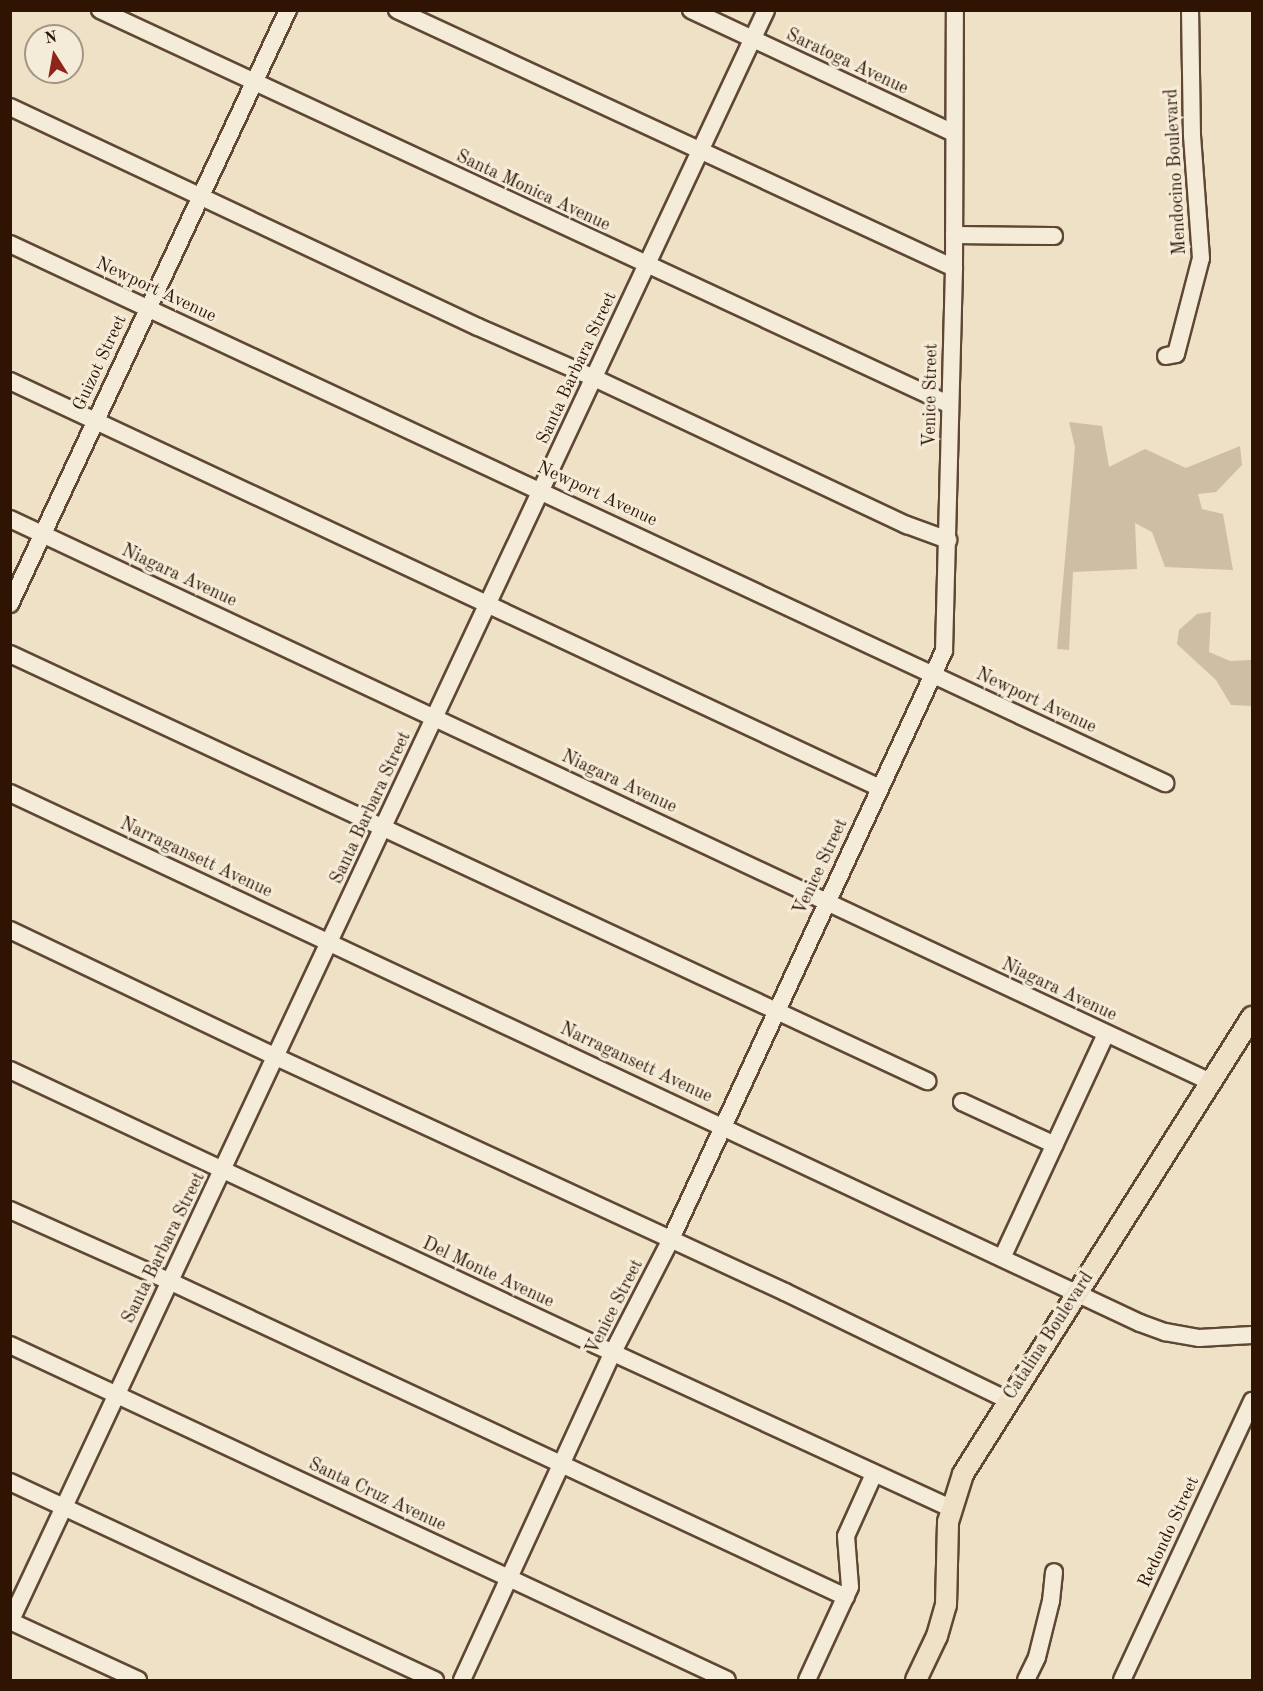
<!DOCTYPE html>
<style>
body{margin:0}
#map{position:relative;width:1263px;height:1691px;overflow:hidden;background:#eee1c5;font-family:"Old Standard TT",serif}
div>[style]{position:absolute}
.green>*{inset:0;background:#cebea4}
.roads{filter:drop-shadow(2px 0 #5f4734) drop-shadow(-2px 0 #5f4734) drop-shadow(0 2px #5f4734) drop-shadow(0 -2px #5f4734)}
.minor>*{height:16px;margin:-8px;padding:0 8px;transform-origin:8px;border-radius:8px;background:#f4ecd9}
.major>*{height:20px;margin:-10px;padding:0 10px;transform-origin:10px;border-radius:10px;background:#eee1c5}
span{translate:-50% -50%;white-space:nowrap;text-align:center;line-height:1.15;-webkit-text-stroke:6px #f4ecd9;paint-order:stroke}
.street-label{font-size:18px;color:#2f1403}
.frame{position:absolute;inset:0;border:12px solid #2f1403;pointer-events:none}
.north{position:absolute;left:24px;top:24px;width:60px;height:60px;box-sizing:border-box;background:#f4ecd9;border:2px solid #a59683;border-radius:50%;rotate:349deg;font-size:16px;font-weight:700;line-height:24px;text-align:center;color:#2f1403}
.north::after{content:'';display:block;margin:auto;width:21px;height:27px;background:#8f2418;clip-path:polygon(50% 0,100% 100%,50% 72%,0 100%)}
</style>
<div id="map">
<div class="green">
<i style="clip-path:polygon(1069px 422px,1102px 426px,1109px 467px,1145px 449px,1186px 468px,1240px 446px,1242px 465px,1216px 492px,1198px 494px,1202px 509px,1223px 514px,1233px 570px,1165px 567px,1152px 532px,1135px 523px,1137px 569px,1073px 572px,1069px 650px,1057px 649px,1075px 447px)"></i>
<i style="clip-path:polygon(1211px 612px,1209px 652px,1230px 661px,1252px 660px,1252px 706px,1231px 705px,1216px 680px,1177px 644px,1179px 630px,1197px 614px)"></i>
</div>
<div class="roads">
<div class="minor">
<i style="left:100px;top:10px;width:937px;rotate:24.92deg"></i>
<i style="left:397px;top:10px;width:614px;rotate:24.85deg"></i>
<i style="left:691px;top:10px;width:290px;rotate:25.1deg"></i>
<i style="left:10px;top:107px;width:517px;rotate:25.18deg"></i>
<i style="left:478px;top:327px;width:127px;rotate:23.7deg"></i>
<i style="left:594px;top:378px;width:346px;rotate:25.2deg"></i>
<i style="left:907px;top:525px;width:44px;rotate:20.1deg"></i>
<i style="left:954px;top:235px;width:100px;rotate:0.6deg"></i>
<i style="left:10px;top:244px;width:1275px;rotate:25.02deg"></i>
<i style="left:1166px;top:356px;width:10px;rotate:-11deg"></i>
<i style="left:1176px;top:354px;width:99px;rotate:-75.4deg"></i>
<i style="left:1201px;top:258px;width:122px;rotate:-94.2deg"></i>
<i style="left:1192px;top:136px;width:126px;rotate:-90.9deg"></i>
<i style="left:10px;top:381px;width:960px;rotate:25.07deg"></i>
<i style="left:10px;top:519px;width:1326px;rotate:25.12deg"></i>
<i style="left:10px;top:604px;width:656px;rotate:-64.92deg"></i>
<i style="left:10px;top:654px;width:1012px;rotate:24.97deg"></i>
<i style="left:10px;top:793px;width:1248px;rotate:25.13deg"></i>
<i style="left:1140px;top:1323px;width:27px;rotate:20deg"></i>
<i style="left:1165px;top:1332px;width:35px;rotate:10deg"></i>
<i style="left:1199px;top:1338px;width:53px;rotate:-3.2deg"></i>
<i style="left:10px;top:930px;width:295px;rotate:25.5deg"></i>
<i style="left:276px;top:1057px;width:561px;rotate:24.78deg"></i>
<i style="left:785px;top:1292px;width:247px;rotate:25.9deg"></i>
<i style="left:10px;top:1070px;width:647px;rotate:25.14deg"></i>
<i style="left:596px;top:1345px;width:391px;rotate:24.7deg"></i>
<i style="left:962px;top:1102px;width:102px;rotate:24.8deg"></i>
<i style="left:10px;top:1210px;width:174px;rotate:24.1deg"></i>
<i style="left:169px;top:1281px;width:747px;rotate:25.02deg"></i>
<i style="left:1002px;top:1258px;width:247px;rotate:-65.1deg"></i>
<i style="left:10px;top:1345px;width:791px;rotate:25.04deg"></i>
<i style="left:10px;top:1482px;width:469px;rotate:25deg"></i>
<i style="left:10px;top:1621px;width:141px;rotate:24.7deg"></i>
<i style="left:10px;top:1622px;width:1780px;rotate:-64.87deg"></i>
<i style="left:462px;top:1680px;width:361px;rotate:-65.3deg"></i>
<i style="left:613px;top:1352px;width:127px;rotate:-62.8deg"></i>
<i style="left:671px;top:1239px;width:648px;rotate:-65.1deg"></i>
<i style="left:944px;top:651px;width:383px;rotate:-88.5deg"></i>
<i style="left:954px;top:268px;width:258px;rotate:-89.8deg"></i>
<i style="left:807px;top:1680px;width:102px;rotate:-65.2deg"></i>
<i style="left:850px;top:1587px;width:51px;rotate:-94.5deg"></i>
<i style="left:846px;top:1536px;width:68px;rotate:-65.7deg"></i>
<i style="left:1026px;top:1680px;width:25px;rotate:-64deg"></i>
<i style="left:1037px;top:1657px;width:58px;rotate:-76deg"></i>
<i style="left:1051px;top:1601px;width:29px;rotate:-84deg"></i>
<i style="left:1122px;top:1680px;width:308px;rotate:-65deg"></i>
</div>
<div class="major">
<i style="left:916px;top:1680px;width:49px;rotate:-64.5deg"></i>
<i style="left:937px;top:1636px;width:32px;rotate:-74deg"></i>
<i style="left:946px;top:1605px;width:83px;rotate:-88.6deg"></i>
<i style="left:948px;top:1522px;width:50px;rotate:-72.6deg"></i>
<i style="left:963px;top:1474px;width:541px;rotate:-57.69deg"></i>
</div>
</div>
<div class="street-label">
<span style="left:847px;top:62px;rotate:25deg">Saratoga Avenue</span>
<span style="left:1176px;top:172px;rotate:-93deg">Mendocino Boulevard</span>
<span style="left:533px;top:191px;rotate:25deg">Santa Monica Avenue</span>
<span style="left:156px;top:290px;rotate:25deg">Newport Avenue</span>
<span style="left:100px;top:363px;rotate:-65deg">Guizot Street</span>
<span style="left:577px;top:368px;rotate:-65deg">Santa Barbara Street</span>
<span style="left:931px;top:395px;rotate:-89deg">Venice Street</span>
<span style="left:597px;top:494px;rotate:25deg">Newport Avenue</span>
<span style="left:179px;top:576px;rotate:25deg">Niagara Avenue</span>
<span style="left:1036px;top:701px;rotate:25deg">Newport Avenue</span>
<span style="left:619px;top:782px;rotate:25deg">Niagara Avenue</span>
<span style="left:371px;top:808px;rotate:-65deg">Santa Barbara Street</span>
<span style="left:196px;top:858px;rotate:25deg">Narragansett Avenue</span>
<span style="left:821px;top:867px;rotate:-65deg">Venice Street</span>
<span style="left:1059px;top:990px;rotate:25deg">Niagara Avenue</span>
<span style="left:636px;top:1063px;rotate:25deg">Narragansett Avenue</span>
<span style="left:164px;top:1248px;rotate:-64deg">Santa Barbara Street</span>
<span style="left:488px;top:1273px;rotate:25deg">Del Monte Avenue</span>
<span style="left:615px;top:1307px;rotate:-63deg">Venice Street</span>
<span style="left:1049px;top:1336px;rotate:-57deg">Catalina Boulevard</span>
<span style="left:377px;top:1495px;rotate:25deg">Santa Cruz Avenue</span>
<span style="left:1169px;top:1532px;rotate:-65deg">Redondo Street</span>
</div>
<div class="frame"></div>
<div class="north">N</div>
</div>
